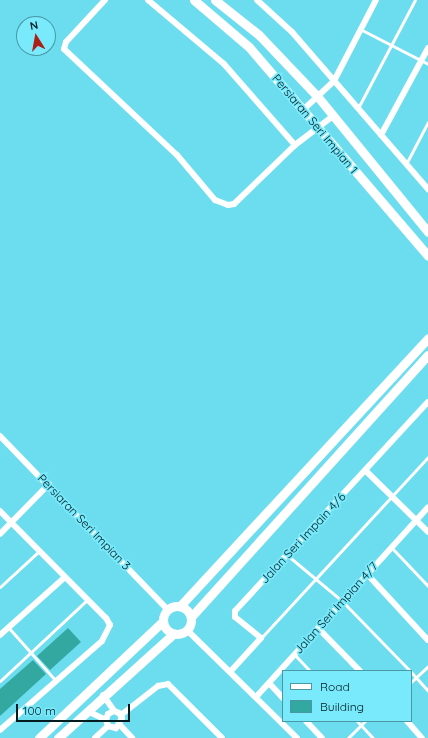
<!DOCTYPE html>
<style>
body{margin:0}
#map{position:relative;width:428px;height:738px;overflow:hidden;background:#6bddef;font-family:Quicksand,sans-serif}
div>[style]{position:absolute}
.building>*{inset:0;background:#32a8a1}
.lane>*{height:3px;margin:-1.5px;padding:0 1.5px;transform-origin:1.5px;border-radius:1.5px;background:#fff}
.street>*{height:6px;margin:-3px;padding:0 3px;transform-origin:3px;border-radius:3px;background:#fff}
.secondary>*{height:9px;margin:-4.5px;padding:0 4.5px;transform-origin:4.5px;border-radius:4.5px;background:#fff}
.secondary>.ring{margin:-4.5px;padding:0;box-sizing:content-box;background:none;border:9px solid #fff;border-radius:50%}
span{translate:-50% -50%;white-space:nowrap;text-align:center;line-height:1.15;-webkit-text-stroke:3.5px #79eafc;paint-order:stroke}
.street-label{font-size:12px;color:#031c20}
.legend{position:absolute;left:282px;top:670px;width:130px;height:52px;box-sizing:border-box;background:#79eafc;border:1px solid #4a98a4;margin:0;padding:5px 7px;list-style:none;font-size:12px;color:#031c20}
.legend li{display:flex;align-items:center;gap:8px;height:20px}
.legend b{width:20px;border:1px solid #4a98a4}
.north{position:absolute;left:16px;top:16px;width:40px;height:40px;box-sizing:border-box;background:#79eafc;border:1px solid #4a98a4;border-radius:50%;rotate:349deg;font-size:11px;font-weight:700;line-height:16px;text-align:center;color:#031c20}
.north::after{content:'';display:block;margin:auto;width:14px;height:18px;background:#ae1e17;clip-path:polygon(50% 0,100% 100%,50% 72%,0 100%)}
.scale{position:absolute;left:16px;top:704px;width:114px;height:18px;box-sizing:border-box;border:2px solid #031c20;border-top:0;padding-left:5px;font-size:12px;line-height:14px;white-space:nowrap;color:#031c20;-webkit-text-stroke:3px #79eafc;paint-order:stroke}
</style>
<div id="map">
<div class="building">
<i style="clip-path:polygon(68px 628px,81px 642px,50px 670px,37px 656px)"></i>
<i style="clip-path:polygon(33px 660px,46px 674px,0 716px,0 689px)"></i>
</div>
<div class="lane">
<i style="left:360px;top:29px;width:76px;rotate:27.2deg"></i>
<i style="left:358px;top:108px;width:122px;rotate:-62.2deg"></i>
<i style="left:406px;top:164px;width:47px;rotate:-62.4deg"></i>
<i style="left:391px;top:547px;width:54px;rotate:46.5deg"></i>
<i style="left:287px;top:555px;width:72px;rotate:39.9deg"></i>
<i style="left:342px;top:601px;width:98px;rotate:45.8deg"></i>
<i style="left:0;top:587px;width:53px;rotate:-42.7deg"></i>
<i style="left:8px;top:627px;width:72px;rotate:48.4deg"></i>
<i style="left:261px;top:638px;width:246px;rotate:-47.3deg"></i>
<i style="left:294px;top:654px;width:23px;rotate:47deg"></i>
<i style="left:411px;top:672px;width:25px;rotate:48deg"></i>
<i style="left:0;top:681px;width:119px;rotate:-43deg"></i>
<i style="left:411px;top:682px;width:23px;rotate:-43deg"></i>
<i style="left:357px;top:721px;width:23px;rotate:47deg"></i>
<i style="left:348px;top:738px;width:24px;rotate:-45deg"></i>
</div>
<div class="street">
<i style="left:105px;top:0;width:57px;rotate:132.9deg"></i>
<i style="left:66px;top:42px;width:7px;rotate:106deg"></i>
<i style="left:64px;top:49px;width:155px;rotate:43.2deg"></i>
<i style="left:177px;top:155px;width:59px;rotate:49.8deg"></i>
<i style="left:215px;top:200px;width:14px;rotate:21deg"></i>
<i style="left:228px;top:205px;width:6px;rotate:-9deg"></i>
<i style="left:234px;top:204px;width:85px;rotate:-44deg"></i>
<i style="left:295px;top:145px;width:48px;rotate:-37.3deg"></i>
<i style="left:148px;top:0;width:99px;rotate:40.1deg"></i>
<i style="left:224px;top:64px;width:108px;rotate:48.8deg"></i>
<i style="left:257px;top:0;width:47px;rotate:42.4deg"></i>
<i style="left:292px;top:32px;width:208px;rotate:49.1deg"></i>
<i style="left:304px;top:109px;width:41px;rotate:-43deg"></i>
<i style="left:334px;top:81px;width:91px;rotate:-62.6deg"></i>
<i style="left:381px;top:135px;width:99px;rotate:-61.6deg"></i>
<i style="left:0;top:436px;width:240px;rotate:46deg"></i>
<i style="left:366px;top:471px;width:87px;rotate:44.5deg"></i>
<i style="left:0;top:511px;width:151px;rotate:45.3deg"></i>
<i style="left:106px;top:618px;width:8px;rotate:60deg"></i>
<i style="left:110px;top:625px;width:18px;rotate:117deg"></i>
<i style="left:102px;top:641px;width:135px;rotate:138.9deg"></i>
<i style="left:0;top:534px;width:70px;rotate:-45.6deg"></i>
<i style="left:367px;top:574px;width:90px;rotate:47.3deg"></i>
<i style="left:318px;top:628px;width:60px;rotate:45.7deg"></i>
<i style="left:187px;top:630px;width:154px;rotate:44.5deg"></i>
<i style="left:0;top:635px;width:86px;rotate:-41.7deg"></i>
<i style="left:230px;top:672px;width:46px;rotate:-47.6deg"></i>
<i style="left:261px;top:638px;width:33px;rotate:-141deg"></i>
<i style="left:235px;top:617px;width:6px;rotate:-90deg"></i>
<i style="left:235px;top:611px;width:284px;rotate:-47.3deg"></i>
<i style="left:269px;top:683px;width:21px;rotate:47deg"></i>
<i style="left:103px;top:695px;width:19px;rotate:55deg"></i>
<i style="left:114px;top:711px;width:5px;rotate:22deg"></i>
<i style="left:119px;top:713px;width:6px;rotate:59deg"></i>
<i style="left:122px;top:718px;width:12px;rotate:121deg"></i>
<i style="left:116px;top:728px;width:8px;rotate:-166deg"></i>
<i style="left:108px;top:726px;width:6px;rotate:-108deg"></i>
<i style="left:106px;top:720px;width:6px;rotate:-72deg"></i>
<i style="left:108px;top:714px;width:7px;rotate:-27deg"></i>
<i style="left:256px;top:697px;width:256px;rotate:-47.8deg"></i>
<i style="left:87px;top:711px;width:21px;rotate:25deg"></i>
<i style="left:121px;top:715px;width:47px;rotate:-38.1deg"></i>
<i style="left:158px;top:686px;width:10px;rotate:-11deg"></i>
<i style="left:168px;top:684px;width:76px;rotate:45deg"></i>
<i style="left:306px;top:721px;width:23px;rotate:47deg"></i>
<i style="left:407px;top:721px;width:23px;rotate:49deg"></i>
<i style="left:120px;top:725px;width:18px;rotate:47deg"></i>
<i style="left:95px;top:738px;width:18px;rotate:-43deg"></i>
</div>
<div class="secondary">
<i style="left:194px;top:0;width:72px;rotate:40.5deg"></i>
<i style="left:249px;top:47px;width:275px;rotate:49.4deg"></i>
<i style="left:215px;top:0;width:56px;rotate:38.5deg"></i>
<i style="left:259px;top:35px;width:86px;rotate:46.4deg"></i>
<i style="left:318px;top:97px;width:174px;rotate:50.8deg"></i>
<i class="ring" style="left:163px;top:606px;width:19px;height:19px"></i>
<i style="left:180px;top:606px;width:365px;rotate:-47.2deg"></i>
<i style="left:191px;top:617px;width:353px;rotate:-47.9deg"></i>
<i style="left:39px;top:738px;width:169px;rotate:-43.3deg"></i>
<i style="left:58px;top:738px;width:155px;rotate:-42.1deg"></i>
</div>
<div class="street-label">
<span style="left:315px;top:124px;rotate:50deg">Persiaran Seri Impian 1</span>
<span style="left:84px;top:522px;rotate:46deg">Persiaran Seri Impian 3</span>
<span style="left:303px;top:538px;rotate:-47deg">Jalan Seri Impain 4/6</span>
<span style="left:336px;top:608px;rotate:-48deg">Jalan Seri Impian 4/7</span>
</div>
<ul class="legend">
<li><b style="height:5px;background:#fff"></b>Road</li>
<li><b style="height:11px;background:#32a8a1"></b>Building</li>
</ul>
<div class="north">N</div>
<div class="scale">100 m</div>
</div>
